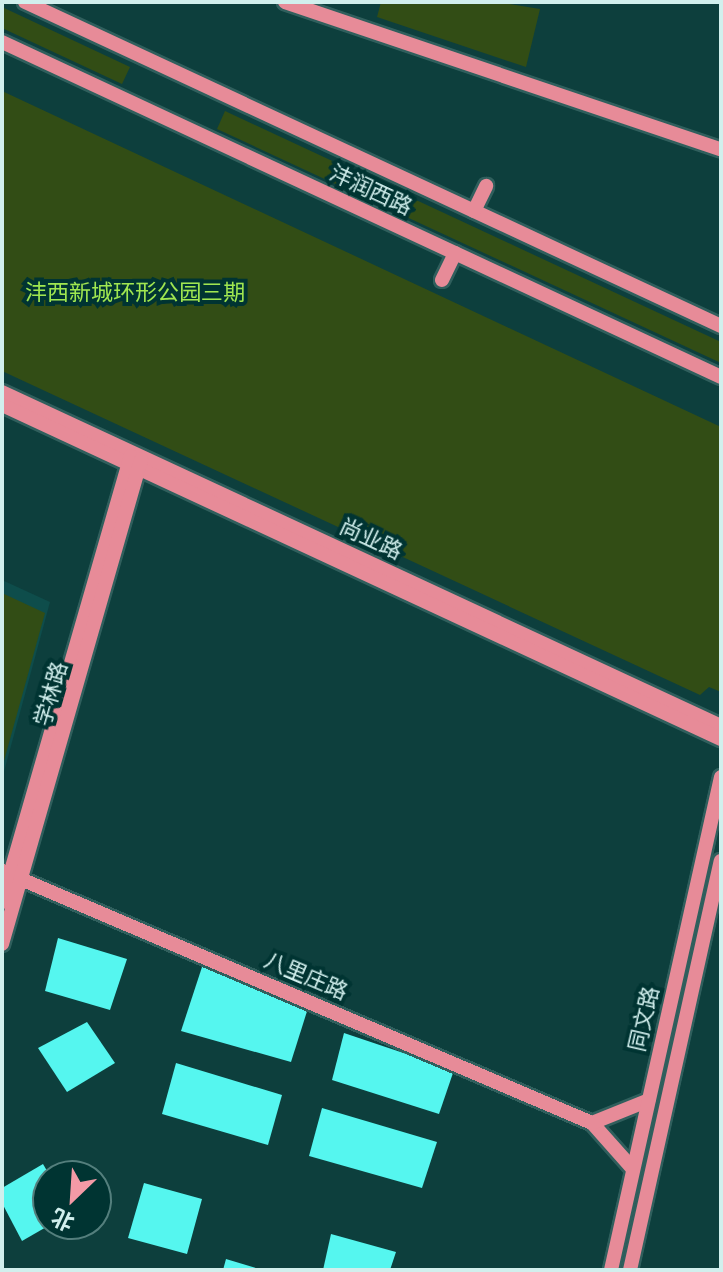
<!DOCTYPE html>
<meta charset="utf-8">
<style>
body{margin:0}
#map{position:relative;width:723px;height:1272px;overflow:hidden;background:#0d3f3d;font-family:"Titillium Web","Noto Sans SC",sans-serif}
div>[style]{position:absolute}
.built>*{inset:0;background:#0e4d4b}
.green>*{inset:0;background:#324d15}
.building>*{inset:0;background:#55f6ef}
.roads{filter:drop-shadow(2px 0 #305f5d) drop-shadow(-2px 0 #305f5d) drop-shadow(0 2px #305f5d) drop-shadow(0 -2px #305f5d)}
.secondary>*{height:14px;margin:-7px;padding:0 7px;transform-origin:7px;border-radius:7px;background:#e78b98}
span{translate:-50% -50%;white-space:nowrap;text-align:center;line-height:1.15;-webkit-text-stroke:8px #003432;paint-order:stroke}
.street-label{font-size:22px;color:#d1efed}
.park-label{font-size:22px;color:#a0e750}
.frame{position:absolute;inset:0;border:4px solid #d1efed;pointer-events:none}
.north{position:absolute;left:32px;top:1160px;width:80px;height:80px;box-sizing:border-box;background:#003432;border:2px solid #547f7d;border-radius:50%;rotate:205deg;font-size:22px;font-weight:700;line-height:32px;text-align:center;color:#d1efed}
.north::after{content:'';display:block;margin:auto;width:28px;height:36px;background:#f49aa6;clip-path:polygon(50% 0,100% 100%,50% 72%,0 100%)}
</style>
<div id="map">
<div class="built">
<i style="clip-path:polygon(2px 580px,50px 602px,2px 779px)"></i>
</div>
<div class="green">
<i style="clip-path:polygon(381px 2px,497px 2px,540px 9px,526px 67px,377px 17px)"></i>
<i style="clip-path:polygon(2px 7px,130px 67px,122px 84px,2px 28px)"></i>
<i style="clip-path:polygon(2px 91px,721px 427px,721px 692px,709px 687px,700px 695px,2px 371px)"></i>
<i style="clip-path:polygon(225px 111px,721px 342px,721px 363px,217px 129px)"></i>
<i style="clip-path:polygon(2px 593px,45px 613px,2px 768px)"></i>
</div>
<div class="building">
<i style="clip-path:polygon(58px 938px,127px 959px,110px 1010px,45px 991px)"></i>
<i style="clip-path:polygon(203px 964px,309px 1005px,291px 1062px,181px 1031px)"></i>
<i style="clip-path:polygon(87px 1022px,115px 1063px,67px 1092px,38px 1048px)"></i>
<i style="clip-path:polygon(344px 1033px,454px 1070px,439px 1114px,332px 1080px)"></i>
<i style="clip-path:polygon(176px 1063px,282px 1095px,268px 1145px,162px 1114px)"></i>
<i style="clip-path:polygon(322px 1108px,437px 1142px,422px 1188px,309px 1156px)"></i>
<i style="clip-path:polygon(43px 1164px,50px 1176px,48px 1226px,22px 1241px,2px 1203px,2px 1188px)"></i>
<i style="clip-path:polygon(144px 1183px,202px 1199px,187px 1254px,128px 1238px)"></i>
<i style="clip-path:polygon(331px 1234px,396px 1252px,390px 1270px,323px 1270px)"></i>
<i style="clip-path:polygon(226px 1259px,259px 1269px,259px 1270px,223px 1270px)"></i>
</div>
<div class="roads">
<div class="secondary">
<i style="left:25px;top:2px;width:768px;rotate:24.96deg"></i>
<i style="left:285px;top:2px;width:460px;rotate:18.7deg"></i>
<i style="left:2px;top:42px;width:793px;rotate:24.98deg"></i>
<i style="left:474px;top:211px;width:28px;rotate:-64deg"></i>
<i style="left:442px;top:280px;width:30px;rotate:-64deg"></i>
<i style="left:2px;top:392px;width:793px;rotate:24.92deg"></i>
<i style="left:2px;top:405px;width:793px;rotate:24.92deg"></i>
<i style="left:2px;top:871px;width:642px;rotate:23.13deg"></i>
<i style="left:2px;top:902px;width:464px;rotate:-73.9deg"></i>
<i style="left:2px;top:944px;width:504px;rotate:-73.98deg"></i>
<i style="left:633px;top:1169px;width:62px;rotate:-131.7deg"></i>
<i style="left:592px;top:1123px;width:61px;rotate:-22deg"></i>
<i style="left:611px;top:1270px;width:505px;rotate:-77.42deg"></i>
<i style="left:630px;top:1270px;width:419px;rotate:-77.5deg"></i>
</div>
</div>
<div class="street-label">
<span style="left:371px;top:190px;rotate:25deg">沣润西路</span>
<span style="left:371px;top:539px;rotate:25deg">尚业路</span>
<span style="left:51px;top:694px;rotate:-74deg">学林路</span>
<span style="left:306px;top:976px;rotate:23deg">八里庄路</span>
<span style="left:644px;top:1019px;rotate:-77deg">同文路</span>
</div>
<div class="park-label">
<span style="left:135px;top:293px">沣西新城环形公园三期</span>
</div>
<div class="frame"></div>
<div class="north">北</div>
</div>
